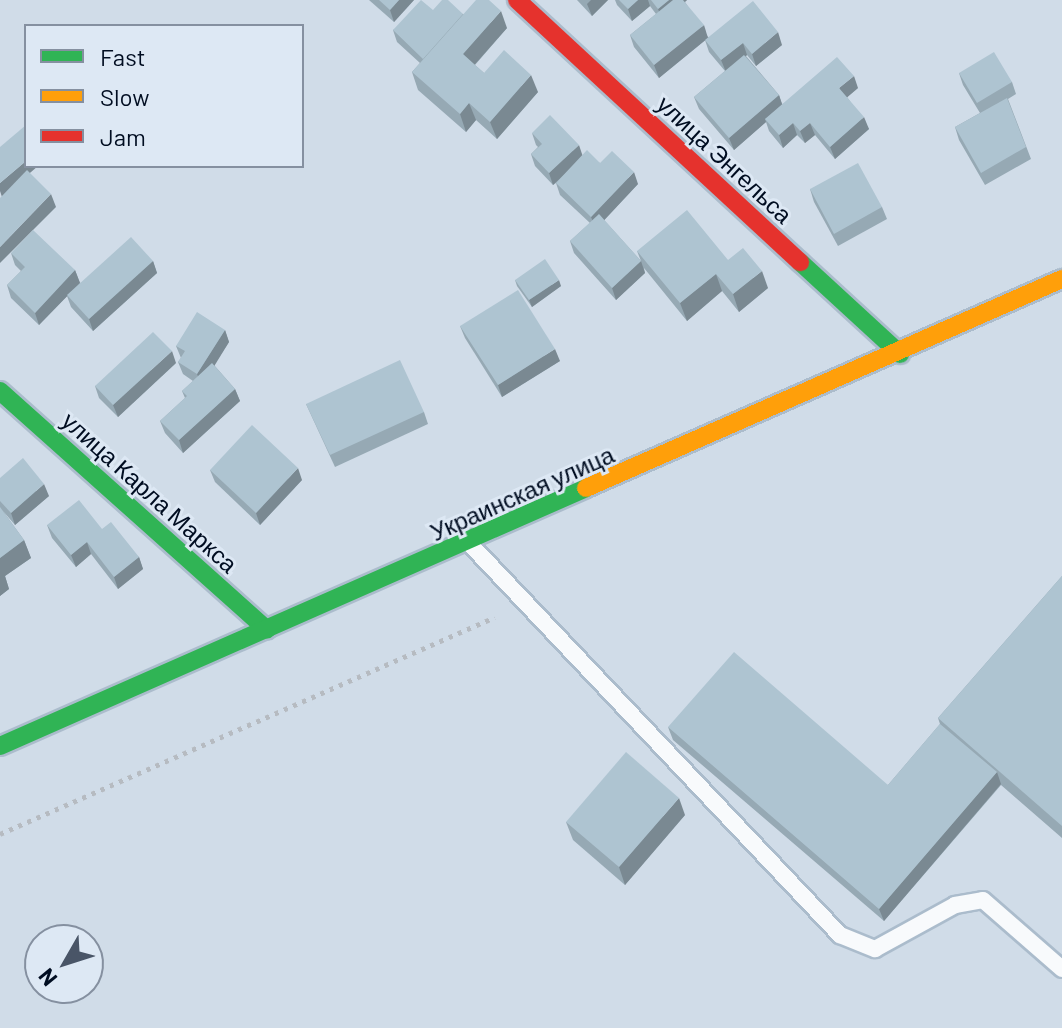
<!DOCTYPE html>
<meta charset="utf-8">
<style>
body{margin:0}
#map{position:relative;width:1062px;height:1028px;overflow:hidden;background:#d0dce8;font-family:Barlow,sans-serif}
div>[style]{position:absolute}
.path>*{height:5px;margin-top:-2.5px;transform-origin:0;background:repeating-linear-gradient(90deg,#b6bbc1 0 4px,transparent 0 10px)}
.roads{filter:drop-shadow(2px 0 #abbccc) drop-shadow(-2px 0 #abbccc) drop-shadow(0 2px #abbccc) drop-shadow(0 -2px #abbccc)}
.lane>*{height:16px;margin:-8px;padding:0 8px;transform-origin:8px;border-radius:8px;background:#f8fafc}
.fast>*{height:18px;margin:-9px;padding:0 9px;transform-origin:9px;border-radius:9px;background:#30b455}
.slow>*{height:18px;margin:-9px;padding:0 9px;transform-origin:9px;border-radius:9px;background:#ff9f0a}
.jam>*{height:18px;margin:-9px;padding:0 9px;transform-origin:9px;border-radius:9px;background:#e5322d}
.wall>*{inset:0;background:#96a9b4}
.shaded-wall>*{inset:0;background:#7a8992}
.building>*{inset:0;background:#aec4d1}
span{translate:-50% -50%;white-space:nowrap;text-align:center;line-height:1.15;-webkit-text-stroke:6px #dde8f4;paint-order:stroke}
.street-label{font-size:24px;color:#000d21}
.legend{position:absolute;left:24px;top:24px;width:280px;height:144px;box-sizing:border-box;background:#dde8f4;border:2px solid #8590a0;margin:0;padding:10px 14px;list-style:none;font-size:24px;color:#000d21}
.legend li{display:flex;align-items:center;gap:16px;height:40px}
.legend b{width:40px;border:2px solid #8590a0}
.north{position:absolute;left:24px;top:924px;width:80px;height:80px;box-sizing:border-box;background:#dde8f4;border:2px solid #8590a0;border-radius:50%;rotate:231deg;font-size:22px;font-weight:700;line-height:32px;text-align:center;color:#000d21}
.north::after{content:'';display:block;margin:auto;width:28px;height:36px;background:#495567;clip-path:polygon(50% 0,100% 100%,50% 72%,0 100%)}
</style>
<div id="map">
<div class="path">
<i style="left:0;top:834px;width:540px;rotate:-23.67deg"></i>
</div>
<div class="roads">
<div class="lane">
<i style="left:469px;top:543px;width:540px;rotate:46.58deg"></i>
<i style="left:840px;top:935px;width:38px;rotate:22deg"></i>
<i style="left:875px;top:949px;width:91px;rotate:-28.8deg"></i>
<i style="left:955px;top:905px;width:28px;rotate:-10deg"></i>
<i style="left:983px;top:900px;width:105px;rotate:41.1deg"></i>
</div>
<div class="fast">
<i style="left:800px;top:262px;width:136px;rotate:42.6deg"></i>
<i style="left:0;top:391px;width:358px;rotate:41.8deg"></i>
<i style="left:0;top:746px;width:640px;rotate:-23.76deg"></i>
</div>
<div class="slow">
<i style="left:586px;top:488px;width:520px;rotate:-23.71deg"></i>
</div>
<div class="jam">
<i style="left:517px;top:0;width:386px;rotate:42.8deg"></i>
</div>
</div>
<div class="wall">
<i style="clip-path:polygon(369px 0,414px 0,394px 22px)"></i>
<i style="clip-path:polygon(577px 0,608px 0,592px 16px)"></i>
<i style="clip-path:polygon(615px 0,687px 0,685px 2px,708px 37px,782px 45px,756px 66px,747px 55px,746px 56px,779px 95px,782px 104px,858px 88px,847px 97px,869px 129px,835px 159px,815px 135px,805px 143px,797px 135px,783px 148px,769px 131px,766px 122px,734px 150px,699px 109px,694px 97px,725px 71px,709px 52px,705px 40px,659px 78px,634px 47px,630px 35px,656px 14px,650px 6px,632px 21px,617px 5px)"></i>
<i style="clip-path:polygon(433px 10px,463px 14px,507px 28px,475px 65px,484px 73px,538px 92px,497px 139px,476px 120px,466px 132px,418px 90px,412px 72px,420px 63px,397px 42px,393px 30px)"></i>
<i style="clip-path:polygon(959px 73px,1012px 82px,1016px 94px,1008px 99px,1031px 159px,985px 185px,959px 140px,955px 127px,980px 113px,963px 85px)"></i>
<i style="clip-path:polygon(532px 133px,600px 163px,638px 184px,604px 220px,641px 261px,637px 251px,728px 260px,768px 288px,739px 312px,722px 291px,687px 321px,644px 268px,645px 273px,616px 300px,574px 253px,570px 241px,590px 223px,560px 195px,556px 183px,553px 185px,535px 166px,531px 154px,538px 147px,536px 145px)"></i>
<i style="clip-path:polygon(810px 189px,882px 207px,887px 219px,838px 246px,814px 202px)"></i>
<i style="clip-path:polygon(11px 253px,75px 270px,80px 283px,153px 261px,157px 273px,93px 331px,71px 307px,67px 296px,39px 325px,11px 298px,7px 285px,21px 271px,15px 265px)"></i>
<i style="clip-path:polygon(515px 280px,561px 286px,532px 307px,517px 286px)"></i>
<i style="clip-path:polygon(460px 326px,560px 361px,502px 397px,465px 338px)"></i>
<i style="clip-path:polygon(225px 330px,229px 342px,214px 365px,235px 389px,240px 401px,183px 453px,165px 433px,160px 421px,185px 398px,182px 391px,193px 381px,183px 374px,178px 362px,181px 358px,176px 346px)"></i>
<i style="clip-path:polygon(176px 363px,118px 417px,99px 398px,95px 386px)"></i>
<i style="clip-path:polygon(306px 404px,424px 412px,428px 424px,335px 467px)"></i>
<i style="clip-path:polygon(210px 470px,302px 480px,260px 525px,215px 482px)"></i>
<i style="clip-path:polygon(0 478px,49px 496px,15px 525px,3px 511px,24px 540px,31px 558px,5px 576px,9px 589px,0 596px)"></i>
<i style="clip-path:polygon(47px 525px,102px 529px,139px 557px,143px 569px,118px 589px,91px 554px,76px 567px,52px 538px)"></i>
<i style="clip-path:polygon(1062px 576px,1062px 838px,1001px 785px,884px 921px,673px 740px,668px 727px,888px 785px,940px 724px,938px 718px)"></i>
<i style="clip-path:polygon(685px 815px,625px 885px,573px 840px,566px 822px)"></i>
</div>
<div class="shaded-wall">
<i style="clip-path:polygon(399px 0,414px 0,394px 22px,390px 10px)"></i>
<i style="clip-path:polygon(591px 0,608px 0,592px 16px,587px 4px)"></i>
<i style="clip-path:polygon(638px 0,648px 0,650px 6px,632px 21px,628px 9px)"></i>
<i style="clip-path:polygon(669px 0,687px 0,663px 21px,658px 9px)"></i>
<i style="clip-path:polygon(501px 11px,507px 28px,469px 71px,463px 54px)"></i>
<i style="clip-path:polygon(704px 25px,708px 38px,659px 78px,654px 65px)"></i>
<i style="clip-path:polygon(778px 32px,782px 45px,756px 66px,752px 54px)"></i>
<i style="clip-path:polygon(743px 43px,747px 55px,726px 72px,721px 60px)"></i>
<i style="clip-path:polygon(531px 75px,538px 92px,497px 139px,490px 122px)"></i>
<i style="clip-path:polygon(854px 76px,858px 88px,844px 100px,839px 88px)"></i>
<i style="clip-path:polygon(779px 95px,783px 107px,765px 119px,766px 122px,734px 150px,729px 138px)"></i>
<i style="clip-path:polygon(469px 103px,476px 120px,466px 132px,460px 114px)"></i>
<i style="clip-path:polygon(864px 117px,869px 129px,835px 159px,830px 147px)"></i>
<i style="clip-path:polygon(793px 123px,797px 135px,783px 148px,779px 135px)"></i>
<i style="clip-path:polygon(810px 123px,815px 135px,805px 143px,800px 131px)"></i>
<i style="clip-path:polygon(579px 145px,583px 157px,553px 185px,549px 173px)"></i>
<i style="clip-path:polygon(26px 161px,26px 166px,38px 166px,2px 197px,0 191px,0 183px)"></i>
<i style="clip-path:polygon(634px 172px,638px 184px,596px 229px,591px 217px)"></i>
<i style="clip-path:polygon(51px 194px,56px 207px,0 263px,0 247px)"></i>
<i style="clip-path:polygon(153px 261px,157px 273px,93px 331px,89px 319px)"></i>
<i style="clip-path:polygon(641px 261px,645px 273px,616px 300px,612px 288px)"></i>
<i style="clip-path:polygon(75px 270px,80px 283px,39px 325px,35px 313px)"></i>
<i style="clip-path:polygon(762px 271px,768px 288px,739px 312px,733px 294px)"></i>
<i style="clip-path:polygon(716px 274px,722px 291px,687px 321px,680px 303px)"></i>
<i style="clip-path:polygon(559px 280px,561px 286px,532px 307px,529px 300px)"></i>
<i style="clip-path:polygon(225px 330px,229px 342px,202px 386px,197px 374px)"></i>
<i style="clip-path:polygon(555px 349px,560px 361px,502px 397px,498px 385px)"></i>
<i style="clip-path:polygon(172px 351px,176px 363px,118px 417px,113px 405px)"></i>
<i style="clip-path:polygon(235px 389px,240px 401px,183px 453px,179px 440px)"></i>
<i style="clip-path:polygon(298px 468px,302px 480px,260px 525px,256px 513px)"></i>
<i style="clip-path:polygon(44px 484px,49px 496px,15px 525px,11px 513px)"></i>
<i style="clip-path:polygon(24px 540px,31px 558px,5px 576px,9px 589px,0 596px,0 558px)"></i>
<i style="clip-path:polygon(87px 542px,91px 554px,76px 567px,71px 555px)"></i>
<i style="clip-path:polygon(139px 557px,143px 569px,118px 589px,114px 577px)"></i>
<i style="clip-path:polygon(997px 772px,1001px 784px,884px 921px,879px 909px)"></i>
<i style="clip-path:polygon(679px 798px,685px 815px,625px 885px,619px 867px)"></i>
</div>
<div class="building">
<i style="clip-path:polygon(379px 0,399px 0,390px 10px)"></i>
<i style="clip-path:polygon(421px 0,433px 10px,442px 0,448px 0,463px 14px,423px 59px,393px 30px)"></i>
<i style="clip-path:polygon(476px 0,489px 0,501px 11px,463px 54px,484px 73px,504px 50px,531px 75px,490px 122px,469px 103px,460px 114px,412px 72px)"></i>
<i style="clip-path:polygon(619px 0,638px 0,628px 9px)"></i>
<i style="clip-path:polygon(651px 0,669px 0,658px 9px)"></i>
<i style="clip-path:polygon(673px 0,683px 0,704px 25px,654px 65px,630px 35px)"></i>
<i style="clip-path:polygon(753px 1px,778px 32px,752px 54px,743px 43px,721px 60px,705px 40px)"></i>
<i style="clip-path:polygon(994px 52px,1012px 82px,977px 103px,959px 73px)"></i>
<i style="clip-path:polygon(744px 55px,779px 95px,729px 138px,694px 97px)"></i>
<i style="clip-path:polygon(837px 57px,854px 76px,839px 88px,864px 117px,830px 147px,810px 123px,800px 131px,793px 123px,779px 135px,765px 119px)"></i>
<i style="clip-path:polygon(1007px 98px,1026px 147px,981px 173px,955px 127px)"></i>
<i style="clip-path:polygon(550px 115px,579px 145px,549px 173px,531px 154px,542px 144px,532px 133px)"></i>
<i style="clip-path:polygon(26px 125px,26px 161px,0 183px,0 147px)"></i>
<i style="clip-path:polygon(587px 150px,600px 163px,612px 151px,634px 172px,591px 217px,556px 183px)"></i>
<i style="clip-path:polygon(858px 163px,882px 207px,834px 234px,810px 189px)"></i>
<i style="clip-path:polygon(27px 170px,51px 194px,0 247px,0 198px)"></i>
<i style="clip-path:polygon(687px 210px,728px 260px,743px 248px,762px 271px,733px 294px,716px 274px,680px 303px,637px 251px)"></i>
<i style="clip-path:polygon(599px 214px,641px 261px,612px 288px,570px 241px)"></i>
<i style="clip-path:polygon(33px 230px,75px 270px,35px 313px,7px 285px,25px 267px,11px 253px)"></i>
<i style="clip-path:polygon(131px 237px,153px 261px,89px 319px,67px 295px)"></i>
<i style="clip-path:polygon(545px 259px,559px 280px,529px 300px,515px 280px)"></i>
<i style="clip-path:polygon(518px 290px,555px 349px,498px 385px,460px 326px)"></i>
<i style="clip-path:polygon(197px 312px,225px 330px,197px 374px,178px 362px,185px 351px,176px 346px)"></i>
<i style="clip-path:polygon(153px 332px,172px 351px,113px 405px,95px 386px)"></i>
<i style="clip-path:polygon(400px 360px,424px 412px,330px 455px,306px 404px)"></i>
<i style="clip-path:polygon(212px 363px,235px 389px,179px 440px,160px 421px,187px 396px,182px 391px)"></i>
<i style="clip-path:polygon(252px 425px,298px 468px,256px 513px,210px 470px)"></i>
<i style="clip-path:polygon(23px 458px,44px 484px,11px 513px,0 501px,0 478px)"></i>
<i style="clip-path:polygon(79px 500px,102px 529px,111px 522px,139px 557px,114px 577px,87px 542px,71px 555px,47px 525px)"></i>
<i style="clip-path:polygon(0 507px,24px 540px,0 558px)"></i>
<i style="clip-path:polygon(1062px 576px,1062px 826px,938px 718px)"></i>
<i style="clip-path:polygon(734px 652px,888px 785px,940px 724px,997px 772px,879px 909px,668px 727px)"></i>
<i style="clip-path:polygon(626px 752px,679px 798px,619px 867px,566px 822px)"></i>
</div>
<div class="street-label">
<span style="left:725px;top:159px;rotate:43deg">улица Энгельса</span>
<span style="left:150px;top:492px;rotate:42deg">улица Карла Маркса</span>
<span style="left:522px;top:493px;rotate:-24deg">Украинская улица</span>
</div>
<ul class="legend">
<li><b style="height:10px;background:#30b455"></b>Fast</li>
<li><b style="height:10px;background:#ff9f0a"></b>Slow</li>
<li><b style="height:10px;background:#e5322d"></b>Jam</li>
</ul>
<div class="north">N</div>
</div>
